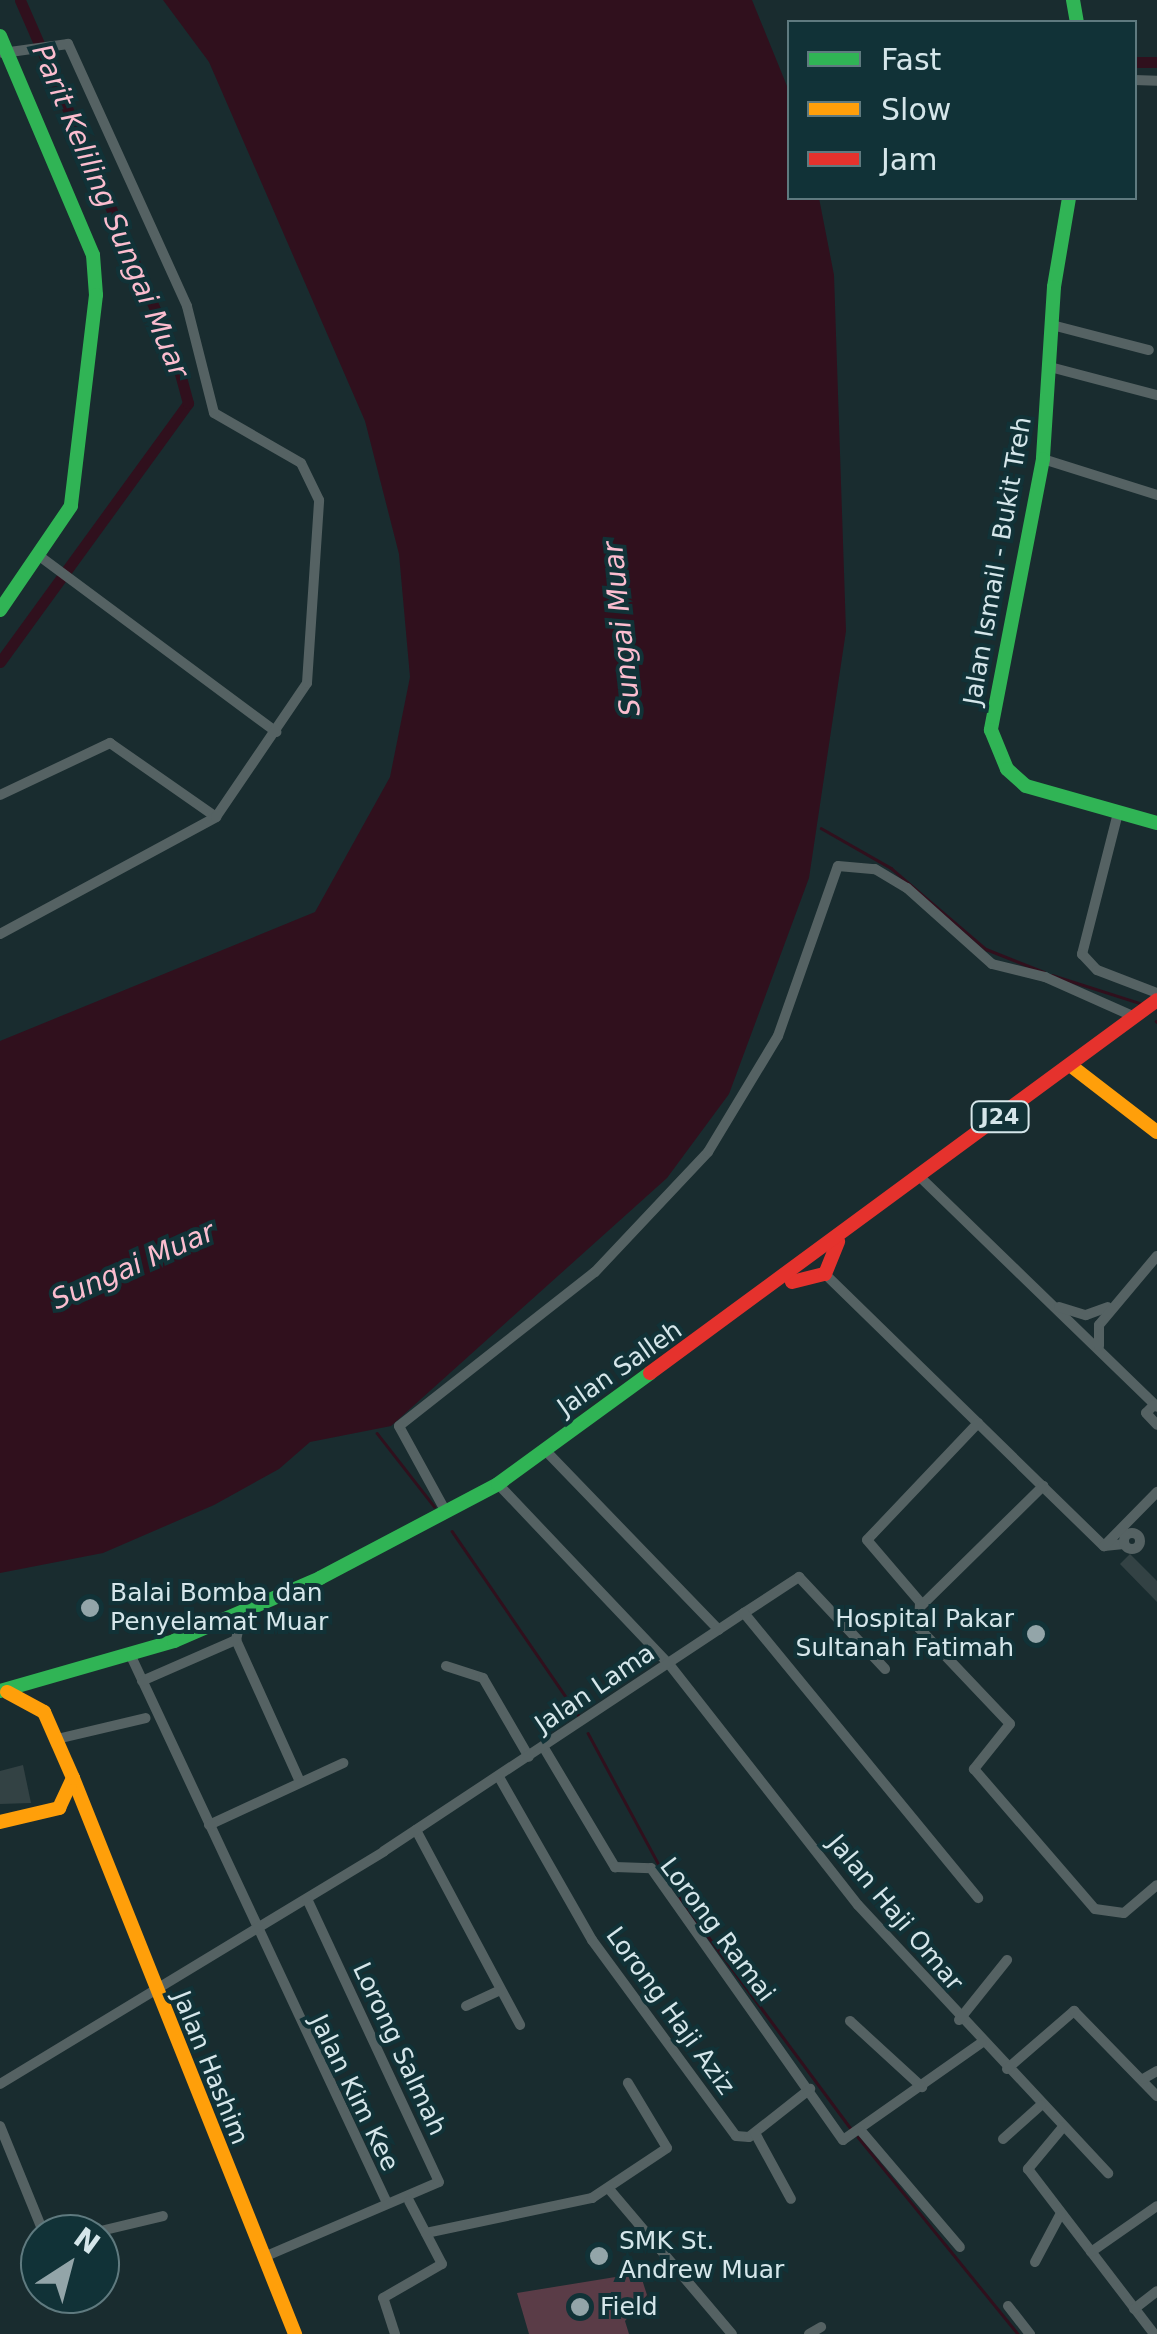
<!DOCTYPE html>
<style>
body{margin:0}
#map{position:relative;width:1157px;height:2334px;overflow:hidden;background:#192c2f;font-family:"DejaVu Sans",sans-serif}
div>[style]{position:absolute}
.green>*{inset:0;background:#5a3c47}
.water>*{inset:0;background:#30101d}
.stream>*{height:2.5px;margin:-1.25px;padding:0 1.25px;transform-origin:1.25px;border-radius:1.25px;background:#30101d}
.canal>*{height:11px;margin:-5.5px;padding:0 5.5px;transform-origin:5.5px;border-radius:5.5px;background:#30101d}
.building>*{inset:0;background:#334244}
.street>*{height:10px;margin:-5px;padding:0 5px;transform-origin:5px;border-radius:5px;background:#556263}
.street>.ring{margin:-5px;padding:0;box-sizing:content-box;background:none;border:10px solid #556263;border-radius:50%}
.fast>*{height:14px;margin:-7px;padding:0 7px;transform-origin:7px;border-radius:7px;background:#30b455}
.slow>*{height:14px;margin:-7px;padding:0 7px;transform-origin:7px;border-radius:7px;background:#ff9f0a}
.jam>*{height:14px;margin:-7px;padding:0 7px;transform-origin:7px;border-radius:7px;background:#e5322d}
.dots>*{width:28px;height:28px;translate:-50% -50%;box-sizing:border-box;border:5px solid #113237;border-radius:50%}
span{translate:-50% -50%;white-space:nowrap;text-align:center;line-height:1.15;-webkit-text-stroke:8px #113237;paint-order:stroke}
.shield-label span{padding:2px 8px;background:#113237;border:2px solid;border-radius:8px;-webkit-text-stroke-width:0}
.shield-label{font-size:22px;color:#d5e6ea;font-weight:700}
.street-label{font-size:25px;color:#d5e6ea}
.poi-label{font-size:25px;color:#d5e6ea}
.left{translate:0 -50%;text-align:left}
.right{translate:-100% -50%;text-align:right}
.water-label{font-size:28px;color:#fbbdcf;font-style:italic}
.legend{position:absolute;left:787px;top:20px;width:350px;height:180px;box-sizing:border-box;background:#113237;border:2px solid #5f7a7f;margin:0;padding:12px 18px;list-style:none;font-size:30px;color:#d5e6ea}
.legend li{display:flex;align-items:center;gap:20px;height:50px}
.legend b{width:50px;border:2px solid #5f7a7f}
.north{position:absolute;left:20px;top:2214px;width:100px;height:100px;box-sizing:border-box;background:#113237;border:2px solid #5f7a7f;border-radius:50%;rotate:36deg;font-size:28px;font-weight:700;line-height:40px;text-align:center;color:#d5e6ea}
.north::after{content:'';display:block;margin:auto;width:35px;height:45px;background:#93a5a9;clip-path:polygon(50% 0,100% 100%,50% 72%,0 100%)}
</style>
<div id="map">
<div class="green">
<i style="clip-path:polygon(640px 2273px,647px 2295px,625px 2321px,629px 2334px,529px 2334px,517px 2293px)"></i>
</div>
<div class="water">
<i style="clip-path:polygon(163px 0,752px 0,789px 91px,790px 198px,819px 198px,834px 275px,846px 631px,809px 878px,729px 1094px,667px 1178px,391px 1426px,310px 1442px,279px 1469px,214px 1505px,103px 1553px,0 1573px,0 1041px,315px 912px,390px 777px,410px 677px,399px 554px,365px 421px,209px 62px)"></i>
</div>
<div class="stream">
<i style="left:821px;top:828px;width:81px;rotate:29.7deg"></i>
<i style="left:891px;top:868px;width:125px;rotate:40.5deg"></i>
<i style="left:986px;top:949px;width:62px;rotate:21.6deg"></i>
<i style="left:1052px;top:975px;width:92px;rotate:17.7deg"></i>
<i style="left:1156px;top:1021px;width:1px;rotate:45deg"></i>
<i style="left:377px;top:1433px;width:93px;rotate:52deg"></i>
<i style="left:452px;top:1531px;width:224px;rotate:55.5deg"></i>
<i style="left:588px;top:1733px;width:173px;rotate:61.7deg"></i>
<i style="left:670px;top:1885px;width:307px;rotate:53.4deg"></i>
<i style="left:858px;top:2137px;width:254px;rotate:50.9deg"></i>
</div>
<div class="canal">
<i style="left:1134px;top:62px;width:23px"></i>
<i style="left:0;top:662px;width:320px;rotate:-54deg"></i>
<i style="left:188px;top:403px;width:50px;rotate:-105.2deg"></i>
<i style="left:175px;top:355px;width:387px;rotate:-113.6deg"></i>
</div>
<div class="building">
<i style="clip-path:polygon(1130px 1554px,1157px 1581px,1157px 1602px,1120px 1564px)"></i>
<i style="clip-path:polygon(23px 1765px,31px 1803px,0 1804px,0 1771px)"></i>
</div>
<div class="street">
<i style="left:1134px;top:80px;width:23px;rotate:2deg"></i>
<i style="left:1052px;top:325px;width:100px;rotate:14.5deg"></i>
<i style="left:1050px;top:367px;width:111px;rotate:14.7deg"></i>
<i style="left:1043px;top:459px;width:120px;rotate:17.5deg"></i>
<i style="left:38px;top:555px;width:297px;rotate:36.6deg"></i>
<i style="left:0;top:795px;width:122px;rotate:-25.3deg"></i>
<i style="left:110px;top:743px;width:129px;rotate:34.9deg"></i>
<i style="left:1118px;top:813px;width:146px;rotate:104.3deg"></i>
<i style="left:1082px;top:954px;width:22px;rotate:47deg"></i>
<i style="left:1097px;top:970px;width:64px;rotate:21deg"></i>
<i style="left:0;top:934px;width:246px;rotate:-28.4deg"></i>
<i style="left:216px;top:817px;width:162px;rotate:-55.8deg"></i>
<i style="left:307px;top:683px;width:183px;rotate:-86.2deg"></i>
<i style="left:319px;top:500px;width:41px;rotate:-115.9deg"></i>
<i style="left:301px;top:463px;width:100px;rotate:-150.1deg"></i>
<i style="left:214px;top:413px;width:110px;rotate:-104.2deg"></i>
<i style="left:187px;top:306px;width:288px;rotate:-114.4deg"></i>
<i style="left:68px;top:44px;width:66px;rotate:172.1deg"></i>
<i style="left:920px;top:1177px;width:330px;rotate:44.1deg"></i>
<i style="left:825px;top:1274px;width:390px;rotate:44.3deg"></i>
<i style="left:1104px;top:1546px;width:20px;rotate:-6deg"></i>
<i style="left:1059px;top:1307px;width:28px;rotate:17deg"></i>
<i style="left:1086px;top:1315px;width:23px;rotate:-20deg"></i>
<i style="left:1099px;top:1346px;width:21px;rotate:-90deg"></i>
<i style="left:1099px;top:1325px;width:90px;rotate:-50deg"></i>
<i style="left:1154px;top:1405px;width:11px;rotate:135deg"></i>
<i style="left:1146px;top:1413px;width:16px;rotate:47deg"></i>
<i style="left:978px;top:1423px;width:161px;rotate:133.5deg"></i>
<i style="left:867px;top:1540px;width:82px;rotate:49.5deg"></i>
<i style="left:920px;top:1602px;width:26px;rotate:92deg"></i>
<i style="left:919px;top:1628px;width:132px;rotate:46.5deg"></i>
<i style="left:1010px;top:1724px;width:58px;rotate:128.7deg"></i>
<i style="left:974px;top:1769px;width:185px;rotate:49.2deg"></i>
<i style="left:1095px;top:1909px;width:29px;rotate:8deg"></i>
<i style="left:1124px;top:1913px;width:43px;rotate:-40.3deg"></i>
<i style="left:545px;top:1450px;width:250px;rotate:46deg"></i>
<i style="left:498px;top:1484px;width:248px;rotate:46.5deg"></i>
<i style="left:669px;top:1664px;width:306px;rotate:51.9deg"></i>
<i style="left:858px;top:1905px;width:367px;rotate:47deg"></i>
<i style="left:446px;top:1512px;width:98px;rotate:-118.7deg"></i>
<i style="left:399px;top:1426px;width:249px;rotate:-38.2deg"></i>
<i style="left:595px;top:1272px;width:165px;rotate:-46.7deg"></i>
<i style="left:708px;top:1152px;width:135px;rotate:-58.9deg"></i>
<i style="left:778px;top:1036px;width:180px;rotate:-70.6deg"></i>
<i style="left:838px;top:866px;width:37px;rotate:5deg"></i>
<i style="left:875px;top:869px;width:37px;rotate:31deg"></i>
<i style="left:907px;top:888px;width:114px;rotate:41.8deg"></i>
<i style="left:992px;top:964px;width:55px;rotate:13.8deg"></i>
<i style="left:1045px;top:977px;width:98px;rotate:24deg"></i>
<i class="ring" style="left:1124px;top:1533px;width:6px;height:6px"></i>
<i style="left:1104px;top:1546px;width:76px;rotate:-45.5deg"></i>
<i style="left:920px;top:1607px;width:173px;rotate:-44.5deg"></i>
<i style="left:242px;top:1612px;width:29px;rotate:102deg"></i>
<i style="left:236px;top:1640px;width:156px;rotate:65.7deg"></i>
<i style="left:744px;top:1613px;width:66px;rotate:-33.2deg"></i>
<i style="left:799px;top:1577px;width:126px;rotate:46.9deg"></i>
<i style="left:130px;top:1654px;width:606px;rotate:64.91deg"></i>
<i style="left:446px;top:1666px;width:39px;rotate:18deg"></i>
<i style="left:483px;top:1678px;width:91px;rotate:59.8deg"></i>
<i style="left:142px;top:1681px;width:103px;rotate:-23.6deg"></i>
<i style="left:57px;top:1739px;width:91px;rotate:-13.3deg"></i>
<i style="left:544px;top:1748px;width:139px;rotate:59.2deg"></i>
<i style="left:615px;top:1867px;width:36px;rotate:2deg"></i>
<i style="left:651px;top:1868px;width:333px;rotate:54.8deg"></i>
<i style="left:843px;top:2140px;width:169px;rotate:-35.1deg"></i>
<i style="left:499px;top:1777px;width:188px;rotate:60.3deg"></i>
<i style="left:592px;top:1940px;width:243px;rotate:53.7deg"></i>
<i style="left:736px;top:2136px;width:13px;rotate:4deg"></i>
<i style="left:749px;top:2137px;width:78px;rotate:-38.2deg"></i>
<i style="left:209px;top:1825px;width:148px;rotate:-24.8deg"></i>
<i style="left:416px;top:1830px;width:221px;rotate:61.9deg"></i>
<i style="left:466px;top:2006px;width:38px;rotate:-25deg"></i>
<i style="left:959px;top:2020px;width:77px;rotate:-51.3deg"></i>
<i style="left:850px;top:2021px;width:98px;rotate:42.5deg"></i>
<i style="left:1007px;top:2069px;width:89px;rotate:-40.9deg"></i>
<i style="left:1074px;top:2011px;width:119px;rotate:45.7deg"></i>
<i style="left:1143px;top:2079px;width:16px;rotate:-30deg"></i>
<i style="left:0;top:2084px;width:449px;rotate:-31.2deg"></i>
<i style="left:384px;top:1851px;width:432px;rotate:-33.5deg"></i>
<i style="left:744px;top:1613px;width:369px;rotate:50.6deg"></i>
<i style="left:0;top:2126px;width:117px;rotate:67.8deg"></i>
<i style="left:1063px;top:2127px;width:55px;rotate:129.8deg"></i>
<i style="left:1028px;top:2169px;width:208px;rotate:52.6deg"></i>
<i style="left:862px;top:2132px;width:151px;rotate:49.6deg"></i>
<i style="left:755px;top:2133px;width:75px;rotate:61.4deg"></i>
<i style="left:1003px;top:2139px;width:51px;rotate:-41.8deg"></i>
<i style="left:609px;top:2189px;width:190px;rotate:49.7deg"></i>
<i style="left:426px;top:2233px;width:170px;rotate:-11.9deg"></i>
<i style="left:592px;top:2198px;width:90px;rotate:-33.7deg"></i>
<i style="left:667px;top:2148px;width:76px;rotate:-121deg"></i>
<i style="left:88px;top:2234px;width:77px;rotate:-13.5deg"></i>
<i style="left:1091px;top:2252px;width:80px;rotate:-34.9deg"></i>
<i style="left:264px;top:2257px;width:190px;rotate:-23.2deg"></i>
<i style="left:439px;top:2182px;width:312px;rotate:-115deg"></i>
<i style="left:1035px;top:2262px;width:55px;rotate:-62deg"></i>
<i style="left:1008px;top:2306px;width:36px;rotate:52deg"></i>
<i style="left:1134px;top:2309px;width:29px;rotate:-38deg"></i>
<i style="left:395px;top:2334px;width:38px;rotate:-108deg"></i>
<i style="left:383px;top:2298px;width:68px;rotate:-30deg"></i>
<i style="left:442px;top:2264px;width:71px;rotate:-117.6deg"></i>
<i style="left:809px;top:2334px;width:14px;rotate:-30deg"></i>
</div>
<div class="fast">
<i style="left:1073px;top:0;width:22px;rotate:80deg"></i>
<i style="left:0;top:36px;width:238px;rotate:67deg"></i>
<i style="left:93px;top:255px;width:40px;rotate:85.7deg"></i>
<i style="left:96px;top:295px;width:212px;rotate:96.8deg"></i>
<i style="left:71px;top:506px;width:126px;rotate:124.3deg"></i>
<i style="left:1069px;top:198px;width:90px;rotate:99.6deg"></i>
<i style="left:1054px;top:287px;width:172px;rotate:93.7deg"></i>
<i style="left:1043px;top:459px;width:276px;rotate:100.9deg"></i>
<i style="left:991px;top:730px;width:42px;rotate:67.7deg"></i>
<i style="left:1007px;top:769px;width:25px;rotate:42deg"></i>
<i style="left:1026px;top:786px;width:136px;rotate:15.8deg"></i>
<i style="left:0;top:1691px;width:181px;rotate:-16deg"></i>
<i style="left:174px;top:1641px;width:159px;rotate:-23.3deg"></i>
<i style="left:320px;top:1578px;width:201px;rotate:-27.8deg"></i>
<i style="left:498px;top:1484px;width:188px;rotate:-36.1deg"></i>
</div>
<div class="slow">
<i style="left:1070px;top:1065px;width:110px;rotate:37.6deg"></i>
<i style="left:73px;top:1778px;width:599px;rotate:68.23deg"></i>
<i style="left:0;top:1822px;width:61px;rotate:-13.3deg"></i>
<i style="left:59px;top:1808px;width:33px;rotate:-65deg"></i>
<i style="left:73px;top:1778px;width:72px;rotate:-113.7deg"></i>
<i style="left:44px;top:1712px;width:42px;rotate:-151.6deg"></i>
</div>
<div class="jam">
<i style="left:792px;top:1282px;width:34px;rotate:-14deg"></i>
<i style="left:825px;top:1274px;width:35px;rotate:-68deg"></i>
<i style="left:650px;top:1373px;width:629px;rotate:-36.34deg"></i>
</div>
<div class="dots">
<i style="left:90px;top:1608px;background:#93a5a9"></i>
<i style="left:1036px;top:1634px;background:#93a5a9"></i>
<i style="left:599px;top:2256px;background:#93a5a9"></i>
<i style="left:580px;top:2307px;background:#93a5a9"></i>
</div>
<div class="shield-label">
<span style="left:1000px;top:1117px">J24</span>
</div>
<div class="street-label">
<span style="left:998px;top:561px;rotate:-80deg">Jalan Ismail - Bukit Treh</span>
<span style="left:620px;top:1369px;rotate:-35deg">Jalan Salleh</span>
<span style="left:595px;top:1689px;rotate:-34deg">Jalan Lama</span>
<span style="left:895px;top:1913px;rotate:50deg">Jalan Haji Omar</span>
<span style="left:717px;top:1930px;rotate:53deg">Lorong Ramai</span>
<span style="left:670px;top:2011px;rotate:54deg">Lorong Haji Aziz</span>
<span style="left:399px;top:2049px;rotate:65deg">Lorong Salmah</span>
<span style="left:210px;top:2068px;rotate:68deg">Jalan Hashim</span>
<span style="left:354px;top:2093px;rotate:64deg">Jalan Kim Kee</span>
</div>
<div class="poi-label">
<span class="left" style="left:110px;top:1608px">Balai Bomba dan<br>Penyelamat Muar</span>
<span class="right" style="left:1014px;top:1634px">Hospital Pakar<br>Sultanah Fatimah</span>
<span class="left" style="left:619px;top:2256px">SMK St.<br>Andrew Muar</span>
<span class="left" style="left:600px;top:2307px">Field</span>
</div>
<div class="water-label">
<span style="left:110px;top:211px;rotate:67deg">Parit Keliling Sungai Muar</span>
<span style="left:622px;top:629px;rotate:-96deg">Sungai Muar</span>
<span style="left:133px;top:1266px;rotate:-24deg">Sungai Muar</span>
</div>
<ul class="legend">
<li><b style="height:12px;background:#30b455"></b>Fast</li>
<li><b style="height:12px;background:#ff9f0a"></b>Slow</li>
<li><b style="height:12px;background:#e5322d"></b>Jam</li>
</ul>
<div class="north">N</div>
</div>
